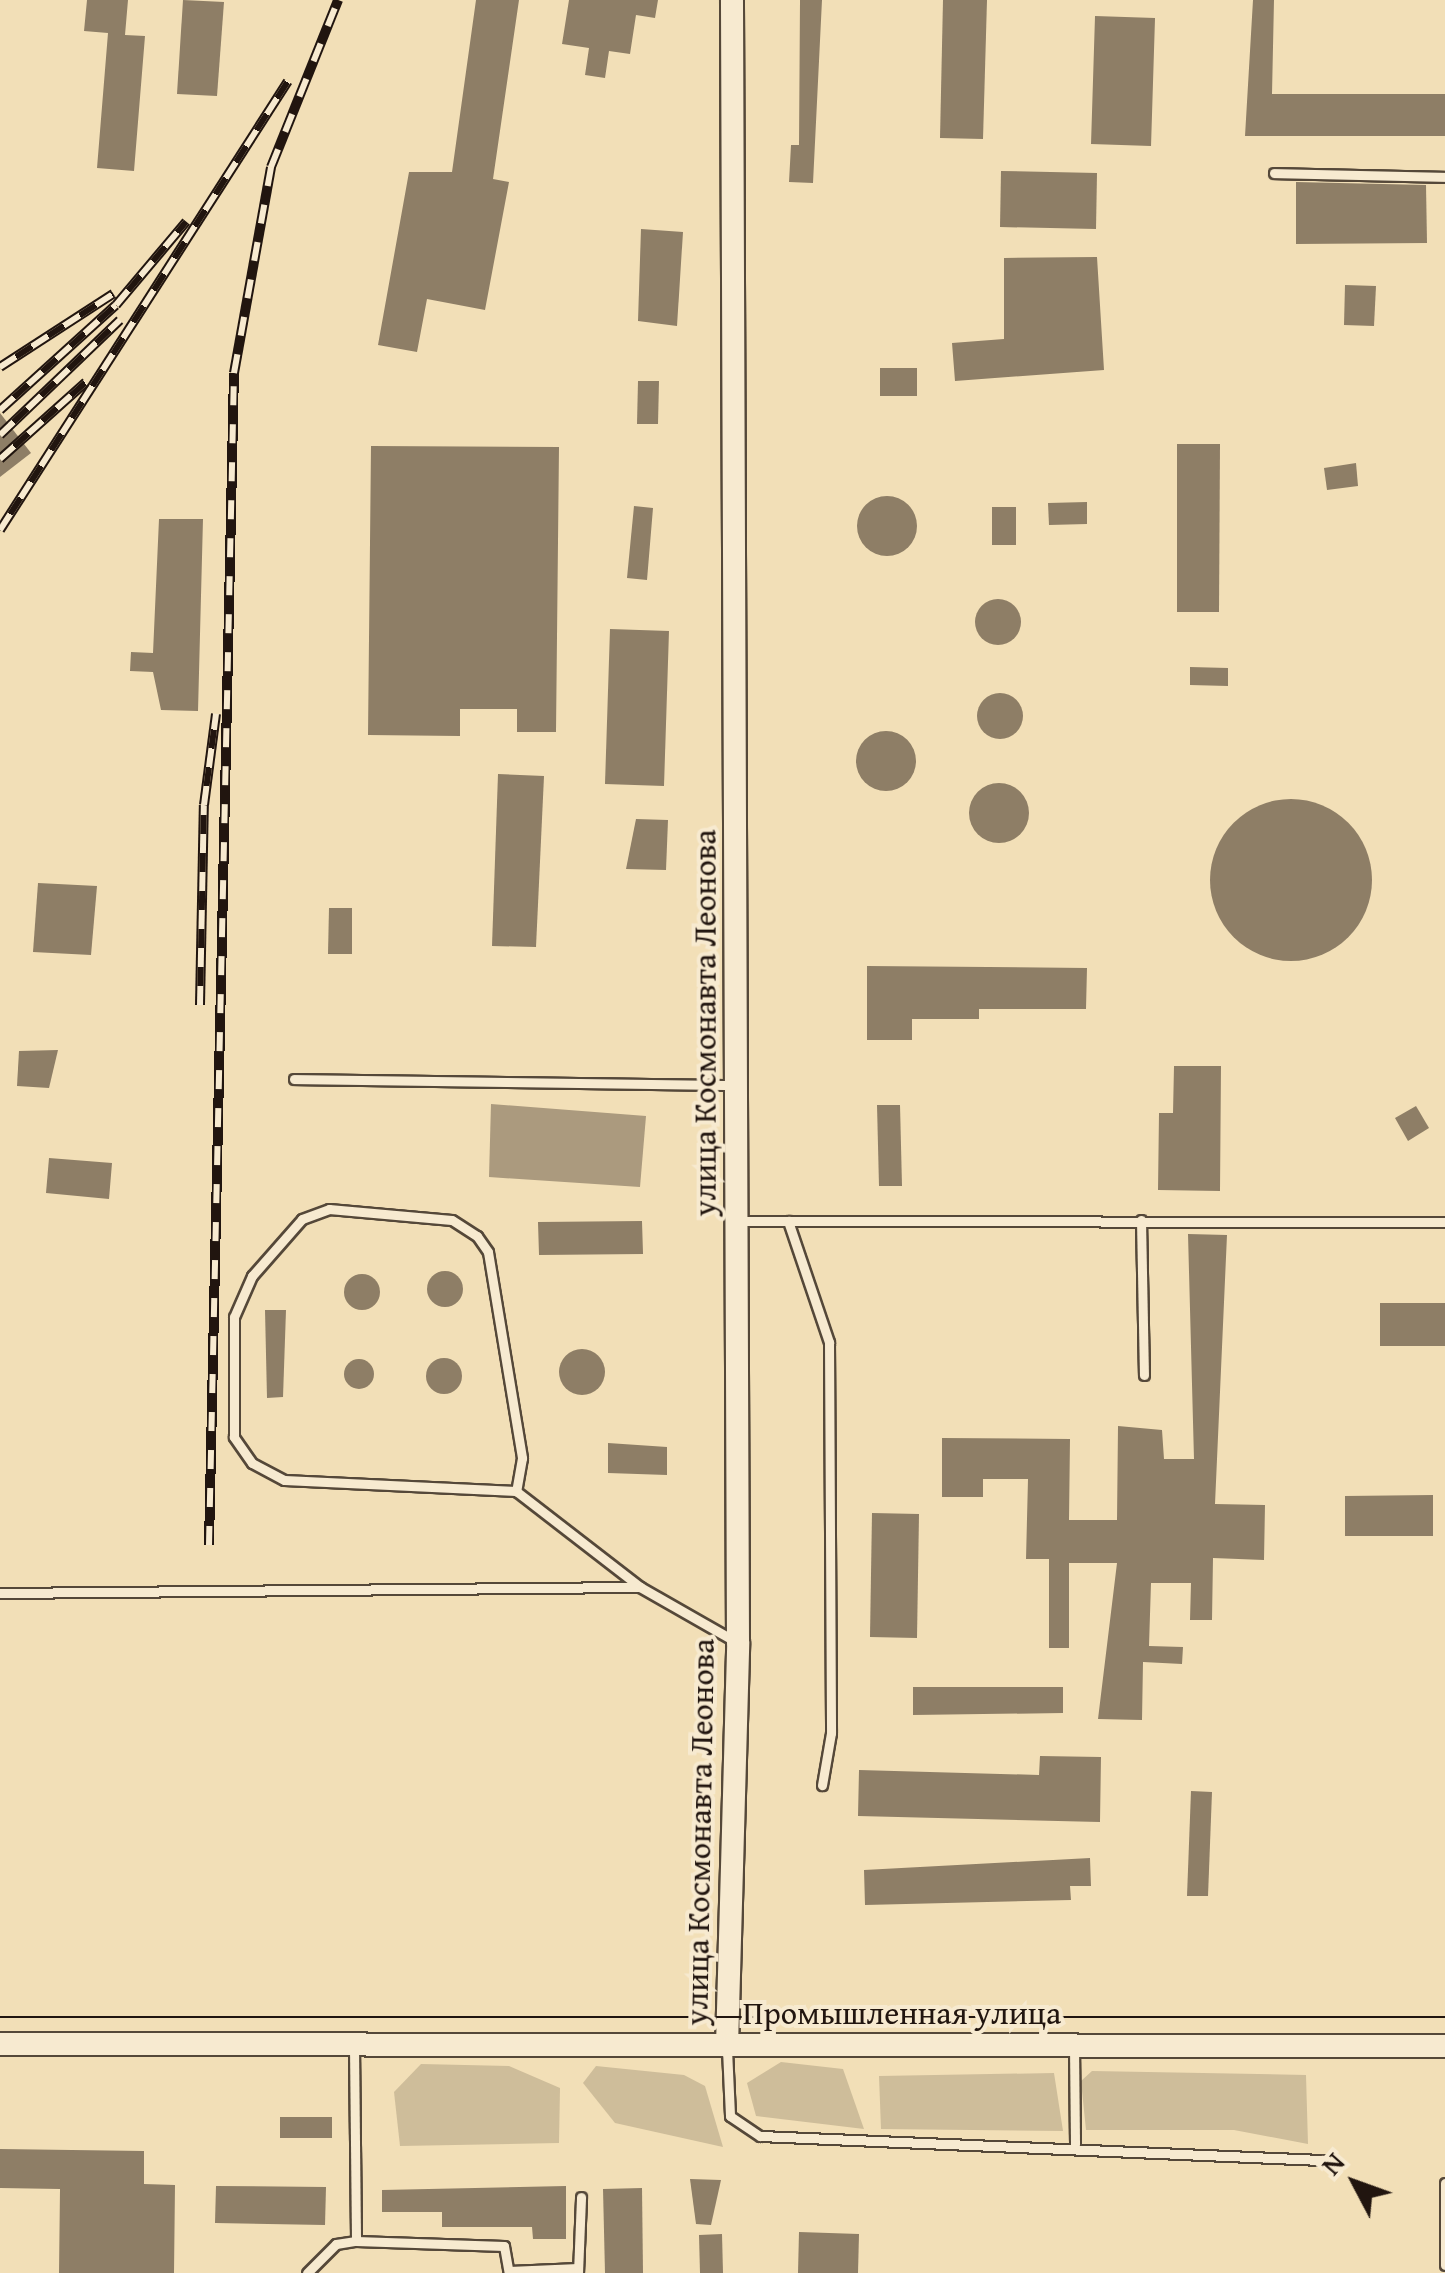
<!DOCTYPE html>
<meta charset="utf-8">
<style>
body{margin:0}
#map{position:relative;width:1445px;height:2273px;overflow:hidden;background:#f2dfb7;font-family:"Gentium Book Plus",serif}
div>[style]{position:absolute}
.green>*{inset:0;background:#cebd9a}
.water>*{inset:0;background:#ab9a7e}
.building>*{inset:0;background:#8e7e66}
.round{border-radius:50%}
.roads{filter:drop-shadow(2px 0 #554839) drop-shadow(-2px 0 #554839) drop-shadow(0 2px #554839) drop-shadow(0 -2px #554839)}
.lane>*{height:9px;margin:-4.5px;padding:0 4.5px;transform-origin:4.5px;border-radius:4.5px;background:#f7ead0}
.secondary>*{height:22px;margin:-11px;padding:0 11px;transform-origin:11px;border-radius:11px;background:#f7ead0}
.tram>*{height:2.5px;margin:-1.25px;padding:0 1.25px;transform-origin:1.25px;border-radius:1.25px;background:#21150f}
.rail>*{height:10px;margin-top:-5px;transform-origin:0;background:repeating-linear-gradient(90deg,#f7ead0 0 19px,#21150f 0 38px);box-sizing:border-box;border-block:2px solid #21150f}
span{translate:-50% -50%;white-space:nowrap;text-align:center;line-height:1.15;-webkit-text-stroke:8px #f7ead0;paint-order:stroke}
.street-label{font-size:32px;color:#21150f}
.north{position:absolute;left:1305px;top:2133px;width:100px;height:100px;-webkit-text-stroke:8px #f7ead0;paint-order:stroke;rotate:311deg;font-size:28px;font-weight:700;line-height:40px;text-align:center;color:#21150f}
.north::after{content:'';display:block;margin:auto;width:35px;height:45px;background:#21150f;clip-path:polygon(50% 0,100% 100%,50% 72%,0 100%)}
</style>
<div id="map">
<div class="green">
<i style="clip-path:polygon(781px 2062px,843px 2069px,864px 2129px,756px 2116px,747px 2083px)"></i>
<i style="clip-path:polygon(421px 2064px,509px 2066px,560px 2088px,559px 2143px,400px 2146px,394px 2092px)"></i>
<i style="clip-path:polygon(596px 2066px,684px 2075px,705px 2086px,723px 2147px,615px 2123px,583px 2083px)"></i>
<i style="clip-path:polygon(1092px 2071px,1306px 2075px,1308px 2144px,1234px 2130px,1086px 2130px,1081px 2081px)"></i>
<i style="clip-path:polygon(1054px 2073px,1063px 2131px,881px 2129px,879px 2076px)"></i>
</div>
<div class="water">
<i style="clip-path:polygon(491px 1104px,646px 1116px,640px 1187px,489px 1177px)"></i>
</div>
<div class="building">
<i style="clip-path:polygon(87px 0,128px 0,125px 35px,145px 36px,134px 171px,97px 168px,108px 33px,84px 31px)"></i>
<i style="clip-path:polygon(183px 0,224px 2px,217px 96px,177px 94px)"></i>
<i style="clip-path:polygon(476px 0,519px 0,493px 179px,509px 182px,485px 310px,427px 299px,417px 352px,378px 345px,409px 172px,452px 172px)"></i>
<i style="clip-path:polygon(569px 0,658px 0,655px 18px,636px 15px,630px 54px,609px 51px,605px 78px,585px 75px,589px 48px,562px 44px)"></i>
<i style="clip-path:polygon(800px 0,822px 0,813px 183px,789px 182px,791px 145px,799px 145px)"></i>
<i style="clip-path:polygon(943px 0,987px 0,983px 139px,940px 138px)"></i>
<i style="clip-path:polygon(1253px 0,1274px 0,1272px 94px,1445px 94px,1445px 136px,1245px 136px)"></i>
<i style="clip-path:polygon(1095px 16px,1155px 18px,1151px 146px,1091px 144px)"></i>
<i style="clip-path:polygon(1001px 171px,1097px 173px,1096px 229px,1000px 227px)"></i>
<i style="clip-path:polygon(1296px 182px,1426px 185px,1427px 243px,1296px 244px)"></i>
<i style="clip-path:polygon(641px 229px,683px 232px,677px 326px,638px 321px)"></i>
<i style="clip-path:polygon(1097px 257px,1104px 370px,955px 381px,952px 343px,1004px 339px,1004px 258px)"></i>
<i style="clip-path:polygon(1345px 285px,1376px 286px,1374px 326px,1344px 325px)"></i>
<i style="clip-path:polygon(880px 368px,917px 368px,917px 396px,880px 396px)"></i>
<i style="clip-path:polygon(638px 381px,659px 381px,658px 424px,637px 424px)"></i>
<i style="clip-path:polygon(0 413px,31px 453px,0 477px)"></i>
<i style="clip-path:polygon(1177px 444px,1220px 444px,1219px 612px,1177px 612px)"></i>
<i style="clip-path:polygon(371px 446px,559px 447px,556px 732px,517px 732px,517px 709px,460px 709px,460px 736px,368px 735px)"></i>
<i style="clip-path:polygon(1356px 463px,1358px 486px,1327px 490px,1324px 468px)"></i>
<i class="round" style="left:857px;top:496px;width:60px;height:60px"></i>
<i style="clip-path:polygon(1087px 502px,1087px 524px,1049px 525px,1048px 503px)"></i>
<i style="clip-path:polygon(634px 506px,653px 508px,647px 580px,627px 578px)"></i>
<i style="clip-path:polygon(992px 507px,1016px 507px,1016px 545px,992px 545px)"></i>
<i style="clip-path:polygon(159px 519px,203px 519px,198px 711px,161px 710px,153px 672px,130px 671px,131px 652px,153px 653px)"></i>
<i class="round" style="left:975px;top:599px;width:46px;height:46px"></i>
<i style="clip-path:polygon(610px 629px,669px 631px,664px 786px,605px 784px)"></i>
<i style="clip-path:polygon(1190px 667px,1228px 668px,1228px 686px,1190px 685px)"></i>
<i class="round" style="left:977px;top:693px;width:46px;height:46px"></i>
<i class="round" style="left:856px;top:731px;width:60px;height:60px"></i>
<i style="clip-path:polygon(498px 774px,544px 776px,536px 947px,492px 946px)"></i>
<i class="round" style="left:969px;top:783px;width:60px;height:60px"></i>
<i class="round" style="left:1210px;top:799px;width:162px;height:162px"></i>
<i style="clip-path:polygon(636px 819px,668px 820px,666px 870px,626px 869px)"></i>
<i style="clip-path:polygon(38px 883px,97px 886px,91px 955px,33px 952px)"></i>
<i style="clip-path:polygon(329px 908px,352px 908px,352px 954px,328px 954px)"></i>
<i style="clip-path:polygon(867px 966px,1087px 968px,1086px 1009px,979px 1009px,979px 1019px,912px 1019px,912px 1040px,867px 1040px)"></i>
<i style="clip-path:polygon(58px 1050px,49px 1088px,17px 1086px,19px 1051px)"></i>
<i style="clip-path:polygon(1174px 1066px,1221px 1066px,1220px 1191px,1158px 1190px,1159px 1113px,1173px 1113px)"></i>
<i style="clip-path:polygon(877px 1105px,900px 1105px,902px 1186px,879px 1186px)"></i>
<i style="clip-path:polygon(1416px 1106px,1429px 1128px,1408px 1141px,1395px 1118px)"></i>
<i style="clip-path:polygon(49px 1158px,112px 1163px,109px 1199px,46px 1193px)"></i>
<i style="clip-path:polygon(642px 1221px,643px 1254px,539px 1255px,538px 1222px)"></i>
<i style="clip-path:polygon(1188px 1234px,1227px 1235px,1215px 1504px,1265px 1505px,1264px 1560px,1213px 1558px,1212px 1620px,1190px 1620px,1191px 1583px,1151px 1583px,1149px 1646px,1183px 1647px,1182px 1664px,1143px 1662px,1142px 1720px,1098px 1719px,1117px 1563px,1069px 1563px,1069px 1648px,1049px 1648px,1049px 1559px,1026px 1559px,1028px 1479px,983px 1479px,983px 1497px,942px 1497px,942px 1438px,1070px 1439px,1069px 1520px,1117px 1520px,1118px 1426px,1162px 1430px,1164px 1459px,1194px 1459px)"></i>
<i class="round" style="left:427px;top:1271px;width:36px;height:36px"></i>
<i class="round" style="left:344px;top:1274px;width:36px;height:36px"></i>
<i style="clip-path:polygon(1380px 1303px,1445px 1303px,1445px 1346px,1380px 1346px)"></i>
<i style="clip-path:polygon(265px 1310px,286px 1310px,283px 1397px,267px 1398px)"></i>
<i class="round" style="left:559px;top:1349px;width:46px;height:46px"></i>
<i class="round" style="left:426px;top:1358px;width:36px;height:36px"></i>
<i class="round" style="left:344px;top:1359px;width:30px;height:30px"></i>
<i style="clip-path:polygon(608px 1443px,667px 1447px,667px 1475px,608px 1473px)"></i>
<i style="clip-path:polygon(1433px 1495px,1433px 1536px,1345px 1536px,1345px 1496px)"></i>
<i style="clip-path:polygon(872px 1513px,919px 1514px,917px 1638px,870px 1637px)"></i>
<i style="clip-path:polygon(913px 1687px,1063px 1687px,1063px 1713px,913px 1715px)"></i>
<i style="clip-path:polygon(1040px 1756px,1101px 1757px,1100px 1822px,858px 1816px,859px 1770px,1039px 1775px)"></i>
<i style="clip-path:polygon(1191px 1791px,1212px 1792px,1208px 1896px,1187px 1896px)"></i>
<i style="clip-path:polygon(1090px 1858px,1091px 1886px,1070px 1886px,1071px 1900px,865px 1905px,864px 1870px)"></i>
<i style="clip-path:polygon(280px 2117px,332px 2117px,332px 2138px,280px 2138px)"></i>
<i style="clip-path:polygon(0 2149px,144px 2151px,144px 2184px,175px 2185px,174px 2273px,59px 2273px,60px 2189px,0 2188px)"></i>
<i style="clip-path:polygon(690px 2179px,721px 2180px,711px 2225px,696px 2224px)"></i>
<i style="clip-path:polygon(216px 2186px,326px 2187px,325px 2225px,215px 2223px)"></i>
<i style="clip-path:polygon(566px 2186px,566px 2239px,533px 2239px,532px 2227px,442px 2227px,442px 2212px,382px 2212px,382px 2190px)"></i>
<i style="clip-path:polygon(642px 2188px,643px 2273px,605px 2273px,603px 2189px)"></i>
<i style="clip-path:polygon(799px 2232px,859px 2234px,858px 2273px,798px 2273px)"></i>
<i style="clip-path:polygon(722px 2234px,723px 2273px,700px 2273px,699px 2235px)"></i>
</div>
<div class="roads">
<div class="lane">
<i style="left:1274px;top:173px;width:171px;rotate:1.3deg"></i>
<i style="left:294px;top:1079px;width:443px;rotate:0.8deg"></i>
<i style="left:1141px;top:1220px;width:155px;rotate:88.9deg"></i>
<i style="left:738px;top:1221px;width:707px;rotate:0.08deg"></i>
<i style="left:788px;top:1221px;width:128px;rotate:71.3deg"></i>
<i style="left:829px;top:1342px;width:391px;rotate:89.7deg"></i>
<i style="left:831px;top:1733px;width:53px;rotate:99.8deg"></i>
<i style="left:516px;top:1491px;width:232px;rotate:-177.3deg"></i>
<i style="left:284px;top:1480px;width:36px;rotate:-152deg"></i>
<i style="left:252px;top:1463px;width:32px;rotate:-125deg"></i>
<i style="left:234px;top:1437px;width:120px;rotate:-90deg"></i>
<i style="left:234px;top:1317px;width:45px;rotate:-66.3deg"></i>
<i style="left:252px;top:1276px;width:76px;rotate:-48.7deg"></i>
<i style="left:302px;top:1219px;width:29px;rotate:-20deg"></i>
<i style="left:329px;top:1209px;width:123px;rotate:5.1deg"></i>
<i style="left:452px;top:1220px;width:30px;rotate:33deg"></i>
<i style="left:477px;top:1236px;width:19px;rotate:55deg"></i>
<i style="left:488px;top:1252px;width:209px;rotate:80.6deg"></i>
<i style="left:522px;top:1458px;width:34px;rotate:100deg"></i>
<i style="left:516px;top:1491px;width:157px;rotate:37.7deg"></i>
<i style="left:0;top:1593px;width:640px;rotate:-0.54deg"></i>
<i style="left:640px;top:1587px;width:107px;rotate:29.7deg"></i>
<i style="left:354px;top:2047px;width:194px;rotate:89.4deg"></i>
<i style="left:356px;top:2241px;width:148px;rotate:1.9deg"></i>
<i style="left:504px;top:2246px;width:27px;rotate:80deg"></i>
<i style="left:1074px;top:2047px;width:97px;rotate:89.4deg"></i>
<i style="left:727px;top:2049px;width:67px;rotate:87.4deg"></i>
<i style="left:730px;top:2116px;width:36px;rotate:34deg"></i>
<i style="left:760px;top:2136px;width:563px;rotate:2.45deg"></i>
<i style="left:1445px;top:2183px;width:82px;rotate:90deg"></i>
<i style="left:509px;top:2271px;width:69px;rotate:-2.5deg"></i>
<i style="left:307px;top:2273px;width:41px;rotate:-45deg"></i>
<i style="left:336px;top:2244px;width:20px;rotate:-9deg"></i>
<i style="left:578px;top:2273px;width:76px;rotate:-87.7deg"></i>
</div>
<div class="secondary">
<i style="left:0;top:2044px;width:1445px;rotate:0.08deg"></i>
<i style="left:727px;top:2046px;width:404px;rotate:-88.4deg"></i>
<i style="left:738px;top:1642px;width:1642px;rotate:-90.21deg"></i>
</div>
</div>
<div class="tram">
<i style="left:0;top:2017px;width:1445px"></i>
</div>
<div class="rail">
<i style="left:0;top:367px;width:135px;rotate:-32.9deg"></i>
<i style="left:0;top:410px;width:156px;rotate:-42.2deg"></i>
<i style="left:116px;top:305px;width:109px;rotate:-49.9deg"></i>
<i style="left:0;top:435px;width:166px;rotate:-43.8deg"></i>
<i style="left:0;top:459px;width:115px;rotate:-41.8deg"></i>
<i style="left:0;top:530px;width:533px;rotate:-57.32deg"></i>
<i style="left:200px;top:1005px;width:200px;rotate:-88.9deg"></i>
<i style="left:204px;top:805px;width:92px;rotate:-82.5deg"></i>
<i style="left:209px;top:1545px;width:1172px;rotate:-88.78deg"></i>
<i style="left:234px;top:373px;width:209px;rotate:-79.8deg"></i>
<i style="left:271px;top:167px;width:180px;rotate:-68.1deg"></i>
</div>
<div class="street-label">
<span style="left:705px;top:1023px;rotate:-90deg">улица Космонавта Леонова</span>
<span style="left:700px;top:1832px;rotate:-89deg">улица Космонавта Леонова</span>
<span style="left:902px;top:2013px">Промышленная улица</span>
</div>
<div class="north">N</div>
</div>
